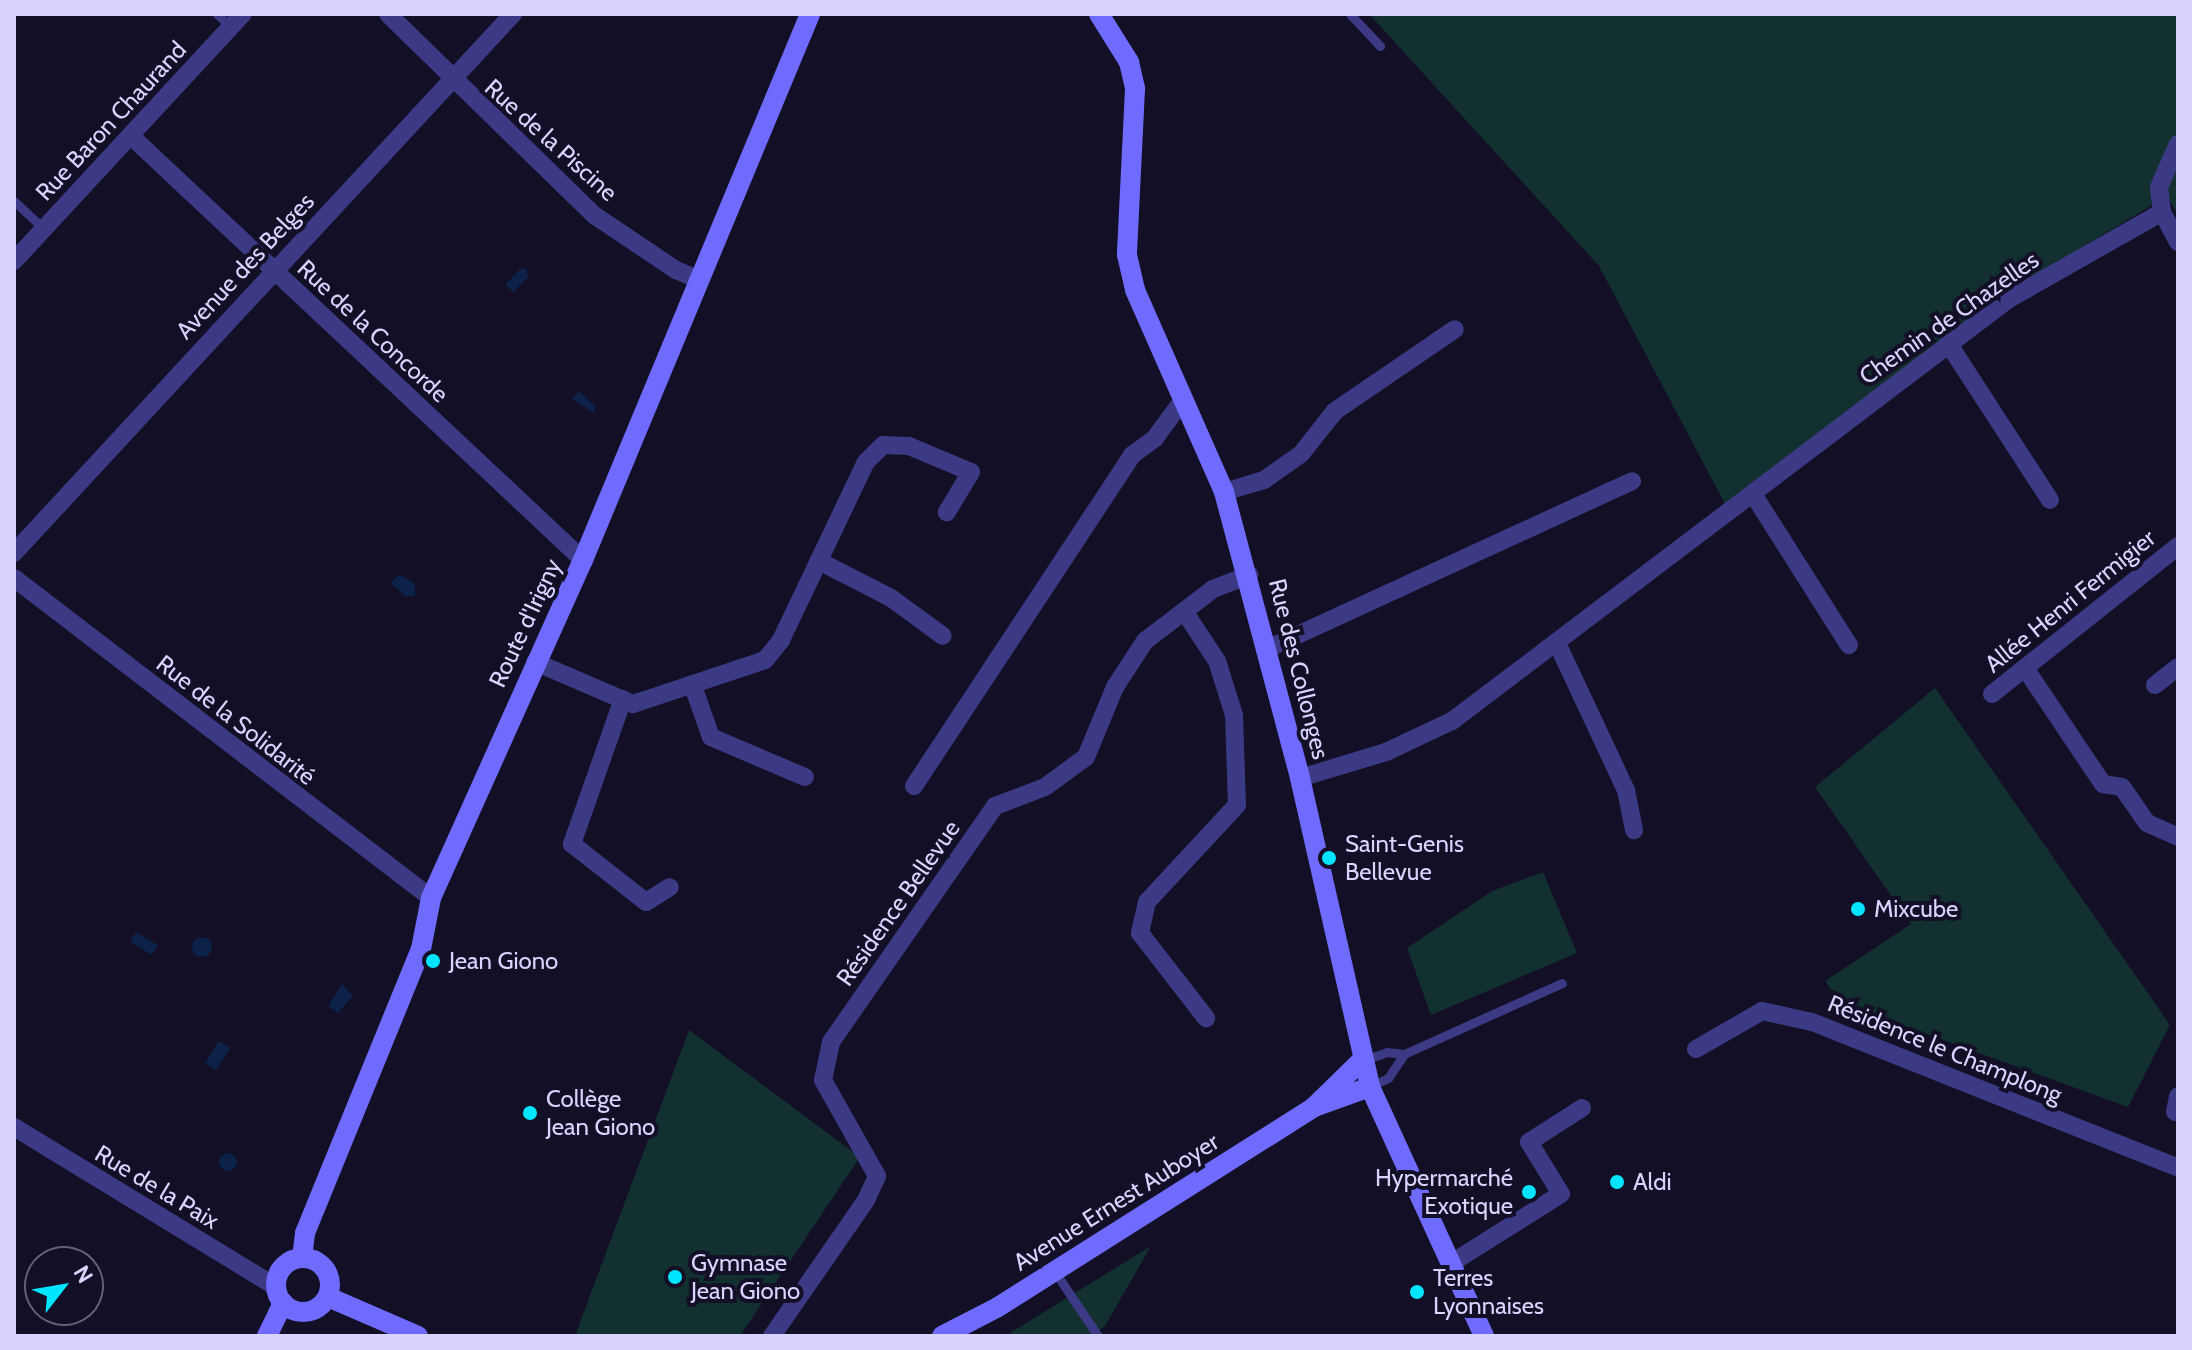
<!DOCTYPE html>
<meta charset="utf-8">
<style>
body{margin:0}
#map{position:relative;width:2192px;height:1350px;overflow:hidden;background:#130f26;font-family:Cabin,sans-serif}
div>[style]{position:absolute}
.green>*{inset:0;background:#12302f}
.water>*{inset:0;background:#0c2248}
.round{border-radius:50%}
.lane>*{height:9px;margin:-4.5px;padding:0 4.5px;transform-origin:4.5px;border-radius:4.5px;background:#3d3a85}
.street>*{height:18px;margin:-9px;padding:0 9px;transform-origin:9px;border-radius:9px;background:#3d3a85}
.secondary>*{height:20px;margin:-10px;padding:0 10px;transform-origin:10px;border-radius:10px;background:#6f6bff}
.secondary>.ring{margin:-10px;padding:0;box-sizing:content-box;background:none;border:20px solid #6f6bff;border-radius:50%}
.dots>*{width:22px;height:22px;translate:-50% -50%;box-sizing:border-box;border:4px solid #130f26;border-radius:50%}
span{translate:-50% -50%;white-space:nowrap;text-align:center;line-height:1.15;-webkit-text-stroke:8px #130f26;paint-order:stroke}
.street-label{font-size:24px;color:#d9d4ff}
.poi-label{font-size:24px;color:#d9d4ff}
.left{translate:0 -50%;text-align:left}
.right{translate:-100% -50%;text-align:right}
.frame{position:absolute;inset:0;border:16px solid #d9d4ff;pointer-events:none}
.north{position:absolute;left:24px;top:1246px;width:80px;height:80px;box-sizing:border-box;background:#130f26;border:2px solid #625e7d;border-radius:50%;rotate:59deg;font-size:22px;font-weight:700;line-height:32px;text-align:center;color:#d9d4ff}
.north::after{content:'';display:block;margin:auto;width:28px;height:36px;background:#00e5ff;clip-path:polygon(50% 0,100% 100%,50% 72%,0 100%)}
</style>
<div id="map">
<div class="green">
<i style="clip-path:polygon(1369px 14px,2178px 14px,2178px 215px,2167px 196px,1990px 303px,1725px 504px,1599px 266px)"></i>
<i style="clip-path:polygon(1935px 688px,2170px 1025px,2128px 1107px,1841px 1003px,1825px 981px,1911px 924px,1815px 787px)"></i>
<i style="clip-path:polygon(1543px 872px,1577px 953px,1431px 1015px,1407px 948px,1492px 891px)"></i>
<i style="clip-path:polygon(689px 1030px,860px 1157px,740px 1336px,575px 1336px)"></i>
<i style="clip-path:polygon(1151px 1246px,1105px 1326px,1092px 1336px,1005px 1336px)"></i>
</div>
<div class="water">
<i style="clip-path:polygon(520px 269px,526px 269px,528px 277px,513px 292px,505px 285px)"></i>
<i style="clip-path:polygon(579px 391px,595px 406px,594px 413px,572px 399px)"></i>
<i style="clip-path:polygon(400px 574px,415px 584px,415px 596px,405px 596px,391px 583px)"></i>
<i style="clip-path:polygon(136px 932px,158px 945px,152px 955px,130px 942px)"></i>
<i class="round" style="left:192px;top:937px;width:20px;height:20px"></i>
<i style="clip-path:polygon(342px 984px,353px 996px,338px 1013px,328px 1006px)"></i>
<i style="clip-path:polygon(219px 1041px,230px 1048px,216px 1070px,205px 1063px)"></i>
<i class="round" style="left:219px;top:1153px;width:18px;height:18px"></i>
</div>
<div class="lane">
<i style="left:217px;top:14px;width:19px;rotate:43deg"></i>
<i style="left:1350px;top:14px;width:44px;rotate:46.8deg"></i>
<i style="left:14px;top:201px;width:41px;rotate:43deg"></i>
<i style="left:1364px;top:1060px;width:24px;rotate:-19deg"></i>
<i style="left:1387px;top:1052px;width:17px;rotate:7deg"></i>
<i style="left:1404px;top:1054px;width:173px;rotate:-24.2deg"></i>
<i style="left:1371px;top:1086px;width:19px;rotate:-25deg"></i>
<i style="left:1388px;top:1078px;width:29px;rotate:-56deg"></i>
<i style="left:1055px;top:1272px;width:77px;rotate:56.1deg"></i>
</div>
<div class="street">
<i style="left:388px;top:14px;width:288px;rotate:44.3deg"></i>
<i style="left:594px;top:215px;width:99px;rotate:33.9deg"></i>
<i style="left:676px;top:270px;width:26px;rotate:23deg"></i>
<i style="left:131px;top:136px;width:620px;rotate:43.17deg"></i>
<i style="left:2162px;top:212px;width:34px;rotate:62deg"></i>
<i style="left:14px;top:261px;width:337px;rotate:-47.2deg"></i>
<i style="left:1948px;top:343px;width:187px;rotate:57deg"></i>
<i style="left:1224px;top:492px;width:42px;rotate:-16.7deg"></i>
<i style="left:1264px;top:480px;width:45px;rotate:-35.1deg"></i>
<i style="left:1301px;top:454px;width:55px;rotate:-51.7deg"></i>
<i style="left:1335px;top:411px;width:145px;rotate:-34.3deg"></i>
<i style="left:1753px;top:494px;width:179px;rotate:57.6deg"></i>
<i style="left:14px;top:553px;width:735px;rotate:-47.21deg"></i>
<i style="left:819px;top:561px;width:81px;rotate:27.2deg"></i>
<i style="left:891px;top:598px;width:64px;rotate:36.2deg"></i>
<i style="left:14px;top:578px;width:526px;rotate:37.5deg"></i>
<i style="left:1184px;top:611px;width:60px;rotate:56.6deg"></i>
<i style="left:1217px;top:661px;width:57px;rotate:72.5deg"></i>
<i style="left:1234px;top:715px;width:90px;rotate:88.1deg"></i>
<i style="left:1237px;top:805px;width:132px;rotate:132.9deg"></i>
<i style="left:1147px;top:902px;width:32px;rotate:103deg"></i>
<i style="left:1140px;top:933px;width:108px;rotate:52.2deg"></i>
<i style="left:1557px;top:643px;width:162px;rotate:64.9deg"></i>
<i style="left:1626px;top:790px;width:41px;rotate:78.7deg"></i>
<i style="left:1265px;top:650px;width:404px;rotate:-24.7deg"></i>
<i style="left:535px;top:662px;width:107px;rotate:23.2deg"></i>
<i style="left:633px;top:704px;width:139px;rotate:-18.4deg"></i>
<i style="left:765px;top:660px;width:26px;rotate:-51deg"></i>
<i style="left:781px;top:640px;width:197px;rotate:-64.5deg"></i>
<i style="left:866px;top:462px;width:24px;rotate:-45deg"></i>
<i style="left:883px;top:445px;width:26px;rotate:2deg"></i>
<i style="left:909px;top:446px;width:67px;rotate:22.8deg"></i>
<i style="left:971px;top:472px;width:47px;rotate:121deg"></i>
<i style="left:2025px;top:668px;width:140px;rotate:56.1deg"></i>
<i style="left:2103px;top:784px;width:19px;rotate:9deg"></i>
<i style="left:2122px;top:787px;width:44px;rotate:55.2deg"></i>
<i style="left:2147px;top:823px;width:34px;rotate:24deg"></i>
<i style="left:2155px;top:685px;width:29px;rotate:-38deg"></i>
<i style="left:693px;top:686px;width:54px;rotate:70.6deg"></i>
<i style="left:711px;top:737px;width:102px;rotate:23.1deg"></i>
<i style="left:1992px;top:694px;width:238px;rotate:-38.5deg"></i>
<i style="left:623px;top:699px;width:154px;rotate:109.4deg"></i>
<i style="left:572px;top:844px;width:94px;rotate:38.1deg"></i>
<i style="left:646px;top:902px;width:28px;rotate:-32deg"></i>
<i style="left:1300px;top:778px;width:90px;rotate:-16.8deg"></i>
<i style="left:1386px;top:752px;width:73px;rotate:-25.2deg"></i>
<i style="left:1452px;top:721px;width:699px;rotate:-37.15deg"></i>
<i style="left:2009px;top:299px;width:176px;rotate:-29.6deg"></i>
<i style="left:2162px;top:212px;width:25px;rotate:-97deg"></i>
<i style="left:2159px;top:187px;width:47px;rotate:-66.2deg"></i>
<i style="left:914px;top:786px;width:396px;rotate:-56.6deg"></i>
<i style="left:1132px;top:455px;width:29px;rotate:-36deg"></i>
<i style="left:1155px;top:438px;width:47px;rotate:-53.6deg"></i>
<i style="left:1696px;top:1049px;width:76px;rotate:-29.9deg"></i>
<i style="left:1762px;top:1011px;width:51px;rotate:12.4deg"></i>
<i style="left:1812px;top:1022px;width:394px;rotate:21.7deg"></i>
<i style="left:2175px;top:1112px;width:16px;rotate:-79deg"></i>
<i style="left:14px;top:1127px;width:307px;rotate:31.4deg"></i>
<i style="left:1450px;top:1264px;width:131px;rotate:-32.2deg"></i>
<i style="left:1561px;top:1194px;width:61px;rotate:-121.6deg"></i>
<i style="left:1529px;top:1142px;width:63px;rotate:-32.7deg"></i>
<i style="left:772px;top:1336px;width:165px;rotate:-55.3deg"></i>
<i style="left:866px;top:1200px;width:26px;rotate:-65deg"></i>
<i style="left:877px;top:1176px;width:110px;rotate:-119.4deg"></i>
<i style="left:823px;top:1080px;width:39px;rotate:-78deg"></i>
<i style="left:831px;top:1042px;width:287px;rotate:-55.2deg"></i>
<i style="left:995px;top:806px;width:53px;rotate:-20.8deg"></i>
<i style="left:1045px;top:787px;width:51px;rotate:-36.2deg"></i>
<i style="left:1086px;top:757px;width:76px;rotate:-67.5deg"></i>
<i style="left:1115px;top:687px;width:55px;rotate:-56.9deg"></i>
<i style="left:1145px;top:641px;width:86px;rotate:-37.4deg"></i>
<i style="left:1213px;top:589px;width:39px;rotate:-21deg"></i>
</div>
<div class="secondary">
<i style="left:1099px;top:14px;width:57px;rotate:58deg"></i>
<i style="left:1129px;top:62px;width:28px;rotate:77deg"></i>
<i style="left:1135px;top:89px;width:166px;rotate:92.8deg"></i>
<i style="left:1127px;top:255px;width:36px;rotate:77deg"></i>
<i style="left:1135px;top:290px;width:221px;rotate:66.2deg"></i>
<i style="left:1224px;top:492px;width:296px;rotate:75.1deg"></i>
<i style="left:1300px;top:778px;width:317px;rotate:77.2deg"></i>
<i style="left:1370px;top:1087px;width:274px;rotate:65.4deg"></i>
<i style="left:1314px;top:1107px;width:59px;rotate:-19.7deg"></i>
<i style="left:302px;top:1258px;width:25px;rotate:-83deg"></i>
<i style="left:305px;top:1233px;width:307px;rotate:-67.8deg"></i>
<i style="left:421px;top:949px;width:52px;rotate:-78.9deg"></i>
<i style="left:431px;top:898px;width:371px;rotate:-65.8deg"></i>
<i style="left:583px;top:560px;width:591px;rotate:-67.42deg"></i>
<i class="ring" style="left:276px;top:1258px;width:34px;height:34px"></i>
<i style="left:328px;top:1297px;width:98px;rotate:23.4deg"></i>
<i style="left:267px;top:1336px;width:37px;rotate:-64deg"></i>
<i style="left:942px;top:1336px;width:63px;rotate:-27.4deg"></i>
<i style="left:998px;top:1307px;width:374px;rotate:-32.3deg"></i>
<i style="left:1314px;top:1107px;width:66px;rotate:-44.4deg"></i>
</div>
<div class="dots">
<i style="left:1329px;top:858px;background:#00e5ff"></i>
<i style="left:1858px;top:909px;background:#00e5ff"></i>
<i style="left:433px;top:961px;background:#00e5ff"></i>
<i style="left:530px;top:1113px;background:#00e5ff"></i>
<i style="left:1617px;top:1182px;background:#00e5ff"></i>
<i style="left:1529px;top:1192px;background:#00e5ff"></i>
<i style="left:675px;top:1277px;background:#00e5ff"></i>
<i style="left:1417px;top:1292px;background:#00e5ff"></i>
</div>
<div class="street-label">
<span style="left:111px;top:121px;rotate:-47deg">Rue Baron Chaurand</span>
<span style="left:551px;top:140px;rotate:42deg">Rue de la Piscine</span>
<span style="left:245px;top:266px;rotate:-47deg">Avenue des Belges</span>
<span style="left:1949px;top:318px;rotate:-35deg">Chemin de Chazelles</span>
<span style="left:373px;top:331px;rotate:43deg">Rue de la Concorde</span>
<span style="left:2070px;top:601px;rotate:-39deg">Allée Henri Fermigier</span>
<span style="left:525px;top:623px;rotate:-65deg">Route d'Irigny</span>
<span style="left:1299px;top:669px;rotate:76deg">Rue des Collonges</span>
<span style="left:236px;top:720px;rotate:38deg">Rue de la Solidarité</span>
<span style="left:898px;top:903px;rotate:-55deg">Résidence Bellevue</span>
<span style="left:1945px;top:1049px;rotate:22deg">Résidence le Champlong</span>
<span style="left:157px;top:1187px;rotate:31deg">Rue de la Paix</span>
<span style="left:1116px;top:1202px;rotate:-32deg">Avenue Ernest Auboyer</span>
</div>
<div class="poi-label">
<span class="left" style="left:1345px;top:858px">Saint-Genis<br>Bellevue</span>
<span class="left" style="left:1874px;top:909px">Mixcube</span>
<span class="left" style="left:449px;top:961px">Jean Giono</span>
<span class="left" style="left:546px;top:1113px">Collège<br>Jean Giono</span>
<span class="right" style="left:1513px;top:1192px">Hypermarché<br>Exotique</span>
<span class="left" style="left:1633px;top:1182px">Aldi</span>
<span class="left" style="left:691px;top:1277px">Gymnase<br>Jean Giono</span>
<span class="left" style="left:1433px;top:1292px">Terres<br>Lyonnaises</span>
</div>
<div class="frame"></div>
<div class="north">N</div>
</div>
